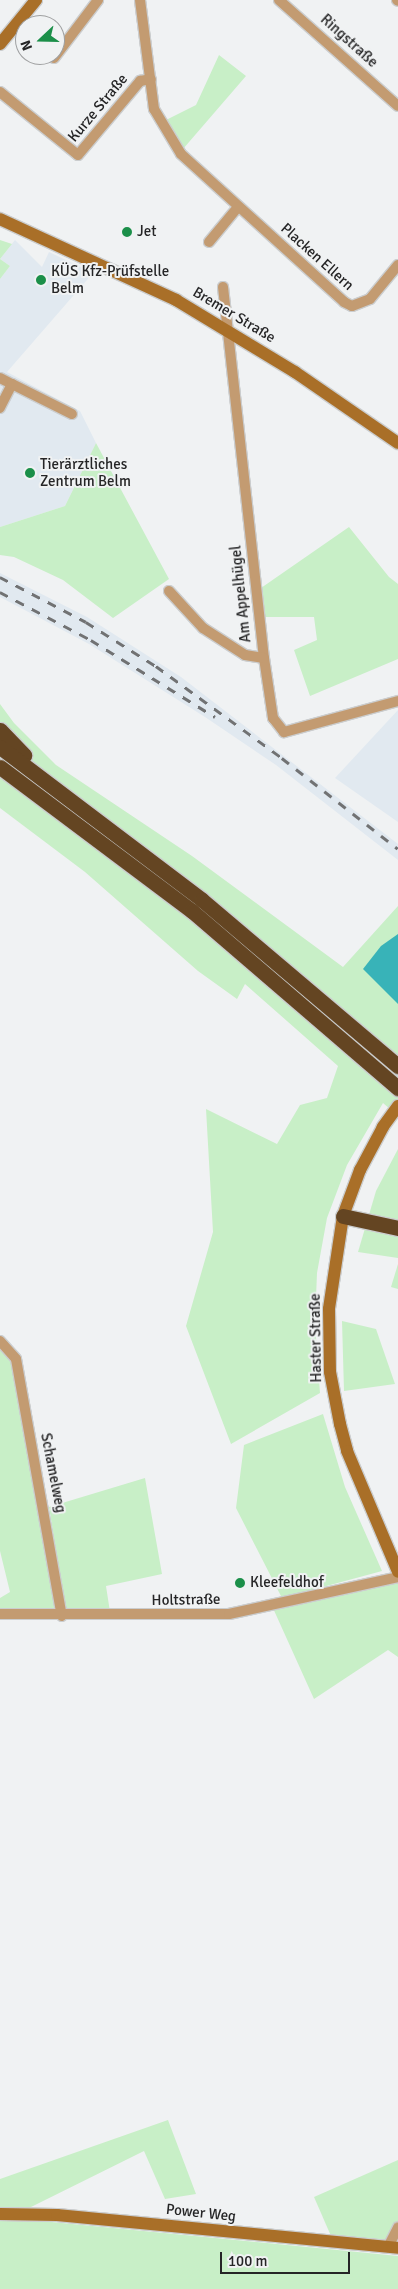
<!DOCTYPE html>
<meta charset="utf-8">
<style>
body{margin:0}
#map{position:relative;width:398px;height:2289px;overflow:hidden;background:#f0f2f3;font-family:Signika,sans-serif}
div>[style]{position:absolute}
.built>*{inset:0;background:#e1e9f0}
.green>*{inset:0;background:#c8efc7}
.water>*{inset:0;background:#38b3b8}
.roads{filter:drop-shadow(1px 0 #cbcdce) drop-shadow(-1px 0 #cbcdce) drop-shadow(0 1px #cbcdce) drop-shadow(0 -1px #cbcdce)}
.street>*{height:10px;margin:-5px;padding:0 5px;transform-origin:5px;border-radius:5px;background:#c39b71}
.secondary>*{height:12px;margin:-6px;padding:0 6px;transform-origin:6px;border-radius:6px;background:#a96f28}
.highway>*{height:15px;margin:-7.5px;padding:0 7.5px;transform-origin:7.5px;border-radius:7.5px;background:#644522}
.rail>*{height:2.5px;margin-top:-1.25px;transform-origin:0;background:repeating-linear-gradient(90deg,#717273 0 9px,transparent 0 18px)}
.dots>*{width:14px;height:14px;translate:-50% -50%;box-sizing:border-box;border:2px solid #f0f2f3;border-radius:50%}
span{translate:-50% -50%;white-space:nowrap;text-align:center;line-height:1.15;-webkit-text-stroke:4px #f0f2f3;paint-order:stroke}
.street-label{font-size:15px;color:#252526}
.poi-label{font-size:15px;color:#252526}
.left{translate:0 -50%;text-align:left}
.north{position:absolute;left:15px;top:15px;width:50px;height:50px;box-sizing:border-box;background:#f0f2f3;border:1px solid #9fa0a1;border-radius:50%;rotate:249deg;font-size:14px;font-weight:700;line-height:20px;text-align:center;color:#252526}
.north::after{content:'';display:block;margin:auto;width:18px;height:22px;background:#1b8f49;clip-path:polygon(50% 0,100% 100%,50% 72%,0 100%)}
.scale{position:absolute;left:220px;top:2252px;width:130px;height:22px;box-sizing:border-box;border:2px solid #252526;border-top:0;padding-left:6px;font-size:15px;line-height:18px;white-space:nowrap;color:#252526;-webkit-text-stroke:4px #f0f2f3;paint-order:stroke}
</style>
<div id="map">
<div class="built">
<i style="clip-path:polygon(15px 240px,42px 267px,49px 252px,93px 273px,7px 372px,80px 411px,96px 443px,65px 506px,0 527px,0 279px,10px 266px,0 259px)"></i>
<i style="clip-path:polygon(0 573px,87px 617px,181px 677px,398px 844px,398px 860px,276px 765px,205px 717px,89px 644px,0 597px)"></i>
<i style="clip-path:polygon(398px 710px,398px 822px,335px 778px)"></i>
</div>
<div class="green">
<i style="clip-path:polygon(219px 55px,246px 76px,183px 149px,166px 120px,196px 105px)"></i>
<i style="clip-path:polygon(0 240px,12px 244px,0 259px,10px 266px,0 279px)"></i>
<i style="clip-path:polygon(96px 443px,169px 579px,113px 618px,63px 580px,14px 557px,0 555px,0 527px,65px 506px)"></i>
<i style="clip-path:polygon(349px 527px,389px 577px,398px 584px,398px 659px,310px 696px,294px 650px,317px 640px,314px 617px,263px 617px,261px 588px)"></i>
<i style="clip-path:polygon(0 704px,14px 723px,56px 765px,192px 856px,343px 967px,398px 906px,398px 1116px,383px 1103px,347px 1165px,327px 1218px,317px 1273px,315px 1323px,320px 1393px,231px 1444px,186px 1326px,213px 1232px,206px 1109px,277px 1144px,300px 1105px,327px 1098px,338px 1066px,245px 984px,237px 999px,198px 971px,85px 872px,0 808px)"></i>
<i style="clip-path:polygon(398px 1149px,398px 1258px,358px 1252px,376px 1191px)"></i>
<i style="clip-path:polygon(398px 1264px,398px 1289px,391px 1287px)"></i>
<i style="clip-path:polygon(342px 1321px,376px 1329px,395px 1384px,344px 1391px)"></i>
<i style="clip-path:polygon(0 1341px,16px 1359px,62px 1616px,0 1614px,0 1598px,10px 1592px,0 1551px)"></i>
<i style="clip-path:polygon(323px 1414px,345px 1487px,382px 1571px,282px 1598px,236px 1508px,244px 1445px)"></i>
<i style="clip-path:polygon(145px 1478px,162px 1574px,106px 1586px,110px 1612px,66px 1612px,49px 1507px)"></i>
<i style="clip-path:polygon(398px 1577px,398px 1657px,388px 1650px,314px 1699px,272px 1606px)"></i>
<i style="clip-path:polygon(168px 2120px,196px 2194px,165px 2199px,144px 2151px,29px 2208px,0 2209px,0 2179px)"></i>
<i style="clip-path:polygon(398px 2160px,398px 2241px,331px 2236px,314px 2197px)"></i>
<i style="clip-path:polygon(21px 2219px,398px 2256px,398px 2289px,0 2289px,0 2220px)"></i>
</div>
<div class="water">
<i style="clip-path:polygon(398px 934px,398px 1004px,363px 969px,381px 946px)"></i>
</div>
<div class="roads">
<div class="street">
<i style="left:140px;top:0;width:110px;rotate:82.7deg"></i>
<i style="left:154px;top:109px;width:52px;rotate:59deg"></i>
<i style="left:181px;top:154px;width:220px;rotate:42.2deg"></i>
<i style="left:344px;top:302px;width:9px;rotate:27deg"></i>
<i style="left:352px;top:306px;width:19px;rotate:-21deg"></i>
<i style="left:370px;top:299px;width:44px;rotate:-50.5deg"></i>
<i style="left:279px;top:0;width:159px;rotate:41.7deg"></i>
<i style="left:397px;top:0;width:1px;rotate:45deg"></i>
<i style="left:54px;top:58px;width:73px;rotate:-52.8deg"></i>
<i style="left:0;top:92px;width:100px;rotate:38.9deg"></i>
<i style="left:78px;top:155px;width:97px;rotate:-50deg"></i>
<i style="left:140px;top:81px;width:11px;rotate:-10deg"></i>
<i style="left:209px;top:242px;width:45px;rotate:-50.4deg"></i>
<i style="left:223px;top:287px;width:373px;rotate:83.7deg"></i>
<i style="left:264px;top:658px;width:61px;rotate:81.5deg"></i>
<i style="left:273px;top:718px;width:18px;rotate:52deg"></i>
<i style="left:284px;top:732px;width:118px;rotate:-15.2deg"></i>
<i style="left:0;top:378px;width:13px;rotate:27deg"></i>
<i style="left:12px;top:384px;width:27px;rotate:117deg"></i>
<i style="left:12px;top:384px;width:67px;rotate:26.6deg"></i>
<i style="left:169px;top:591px;width:50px;rotate:47.4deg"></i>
<i style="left:203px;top:628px;width:50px;rotate:32.7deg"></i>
<i style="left:245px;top:655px;width:19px;rotate:9deg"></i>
<i style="left:0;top:1341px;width:24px;rotate:48deg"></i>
<i style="left:16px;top:1359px;width:261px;rotate:79.9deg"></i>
<i style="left:0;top:1614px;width:229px"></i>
<i style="left:229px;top:1614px;width:173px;rotate:-12.3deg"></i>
<i style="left:388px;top:2247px;width:22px;rotate:-63deg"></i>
</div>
<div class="secondary">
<i style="left:0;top:44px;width:57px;rotate:-50.7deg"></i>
<i style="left:0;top:219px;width:194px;rotate:24.7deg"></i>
<i style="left:176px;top:300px;width:139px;rotate:31.2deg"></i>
<i style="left:295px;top:372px;width:125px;rotate:34.6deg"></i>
<i style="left:398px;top:1106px;width:26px;rotate:126deg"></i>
<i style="left:383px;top:1127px;width:49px;rotate:118.1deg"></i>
<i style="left:360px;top:1170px;width:49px;rotate:110.3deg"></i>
<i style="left:343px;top:1216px;width:94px;rotate:98.6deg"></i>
<i style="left:329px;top:1309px;width:63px;rotate:89.1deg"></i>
<i style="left:330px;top:1372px;width:53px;rotate:79.1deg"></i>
<i style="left:340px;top:1424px;width:28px;rotate:75deg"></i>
<i style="left:347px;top:1451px;width:131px;rotate:67.1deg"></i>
<i style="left:0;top:2214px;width:57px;rotate:1deg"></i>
<i style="left:57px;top:2215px;width:343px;rotate:5.5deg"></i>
</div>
<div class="highway">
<i style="left:0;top:730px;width:35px;rotate:46deg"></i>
<i style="left:0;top:747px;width:253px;rotate:37.1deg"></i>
<i style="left:202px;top:900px;width:257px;rotate:40.3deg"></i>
<i style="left:0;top:767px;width:240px;rotate:36.9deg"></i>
<i style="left:192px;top:911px;width:272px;rotate:40.7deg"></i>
<i style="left:343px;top:1216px;width:56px;rotate:12.3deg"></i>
</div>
</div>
<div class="rail">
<i style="left:0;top:577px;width:97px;rotate:27.6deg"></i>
<i style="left:86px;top:622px;width:83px;rotate:32.2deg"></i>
<i style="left:156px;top:666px;width:156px;rotate:36.1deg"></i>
<i style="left:282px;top:758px;width:147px;rotate:38.1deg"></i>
<i style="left:0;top:592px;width:103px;rotate:27.8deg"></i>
<i style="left:91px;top:640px;width:146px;rotate:31.8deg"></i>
</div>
<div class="dots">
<i style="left:127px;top:232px;background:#1b8f49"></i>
<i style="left:41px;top:280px;background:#1b8f49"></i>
<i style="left:30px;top:473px;background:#1b8f49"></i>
<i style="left:240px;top:1583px;background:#1b8f49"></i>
</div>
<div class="street-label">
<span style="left:349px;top:41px;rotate:42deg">Ringstraße</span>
<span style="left:98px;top:108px;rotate:-50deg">Kurze Straße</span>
<span style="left:317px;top:257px;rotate:42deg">Placken Ellern</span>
<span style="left:234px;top:315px;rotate:31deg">Bremer Straße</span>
<span style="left:241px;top:594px;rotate:-96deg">Am Appelhügel</span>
<span style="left:316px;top:1338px;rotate:-91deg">Haster Straße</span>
<span style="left:53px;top:1473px;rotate:79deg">Schamelweg</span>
<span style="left:186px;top:1600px;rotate:-1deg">Holtstraße</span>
<span style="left:201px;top:2213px;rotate:6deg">Power Weg</span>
</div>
<div class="poi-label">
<span class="left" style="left:137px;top:232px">Jet</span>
<span class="left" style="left:51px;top:280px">KÜS Kfz-Prüfstelle<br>Belm</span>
<span class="left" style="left:40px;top:473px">Tierärztliches<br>Zentrum Belm</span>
<span class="left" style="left:250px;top:1583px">Kleefeldhof</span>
</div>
<div class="north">N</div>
<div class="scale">100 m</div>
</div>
